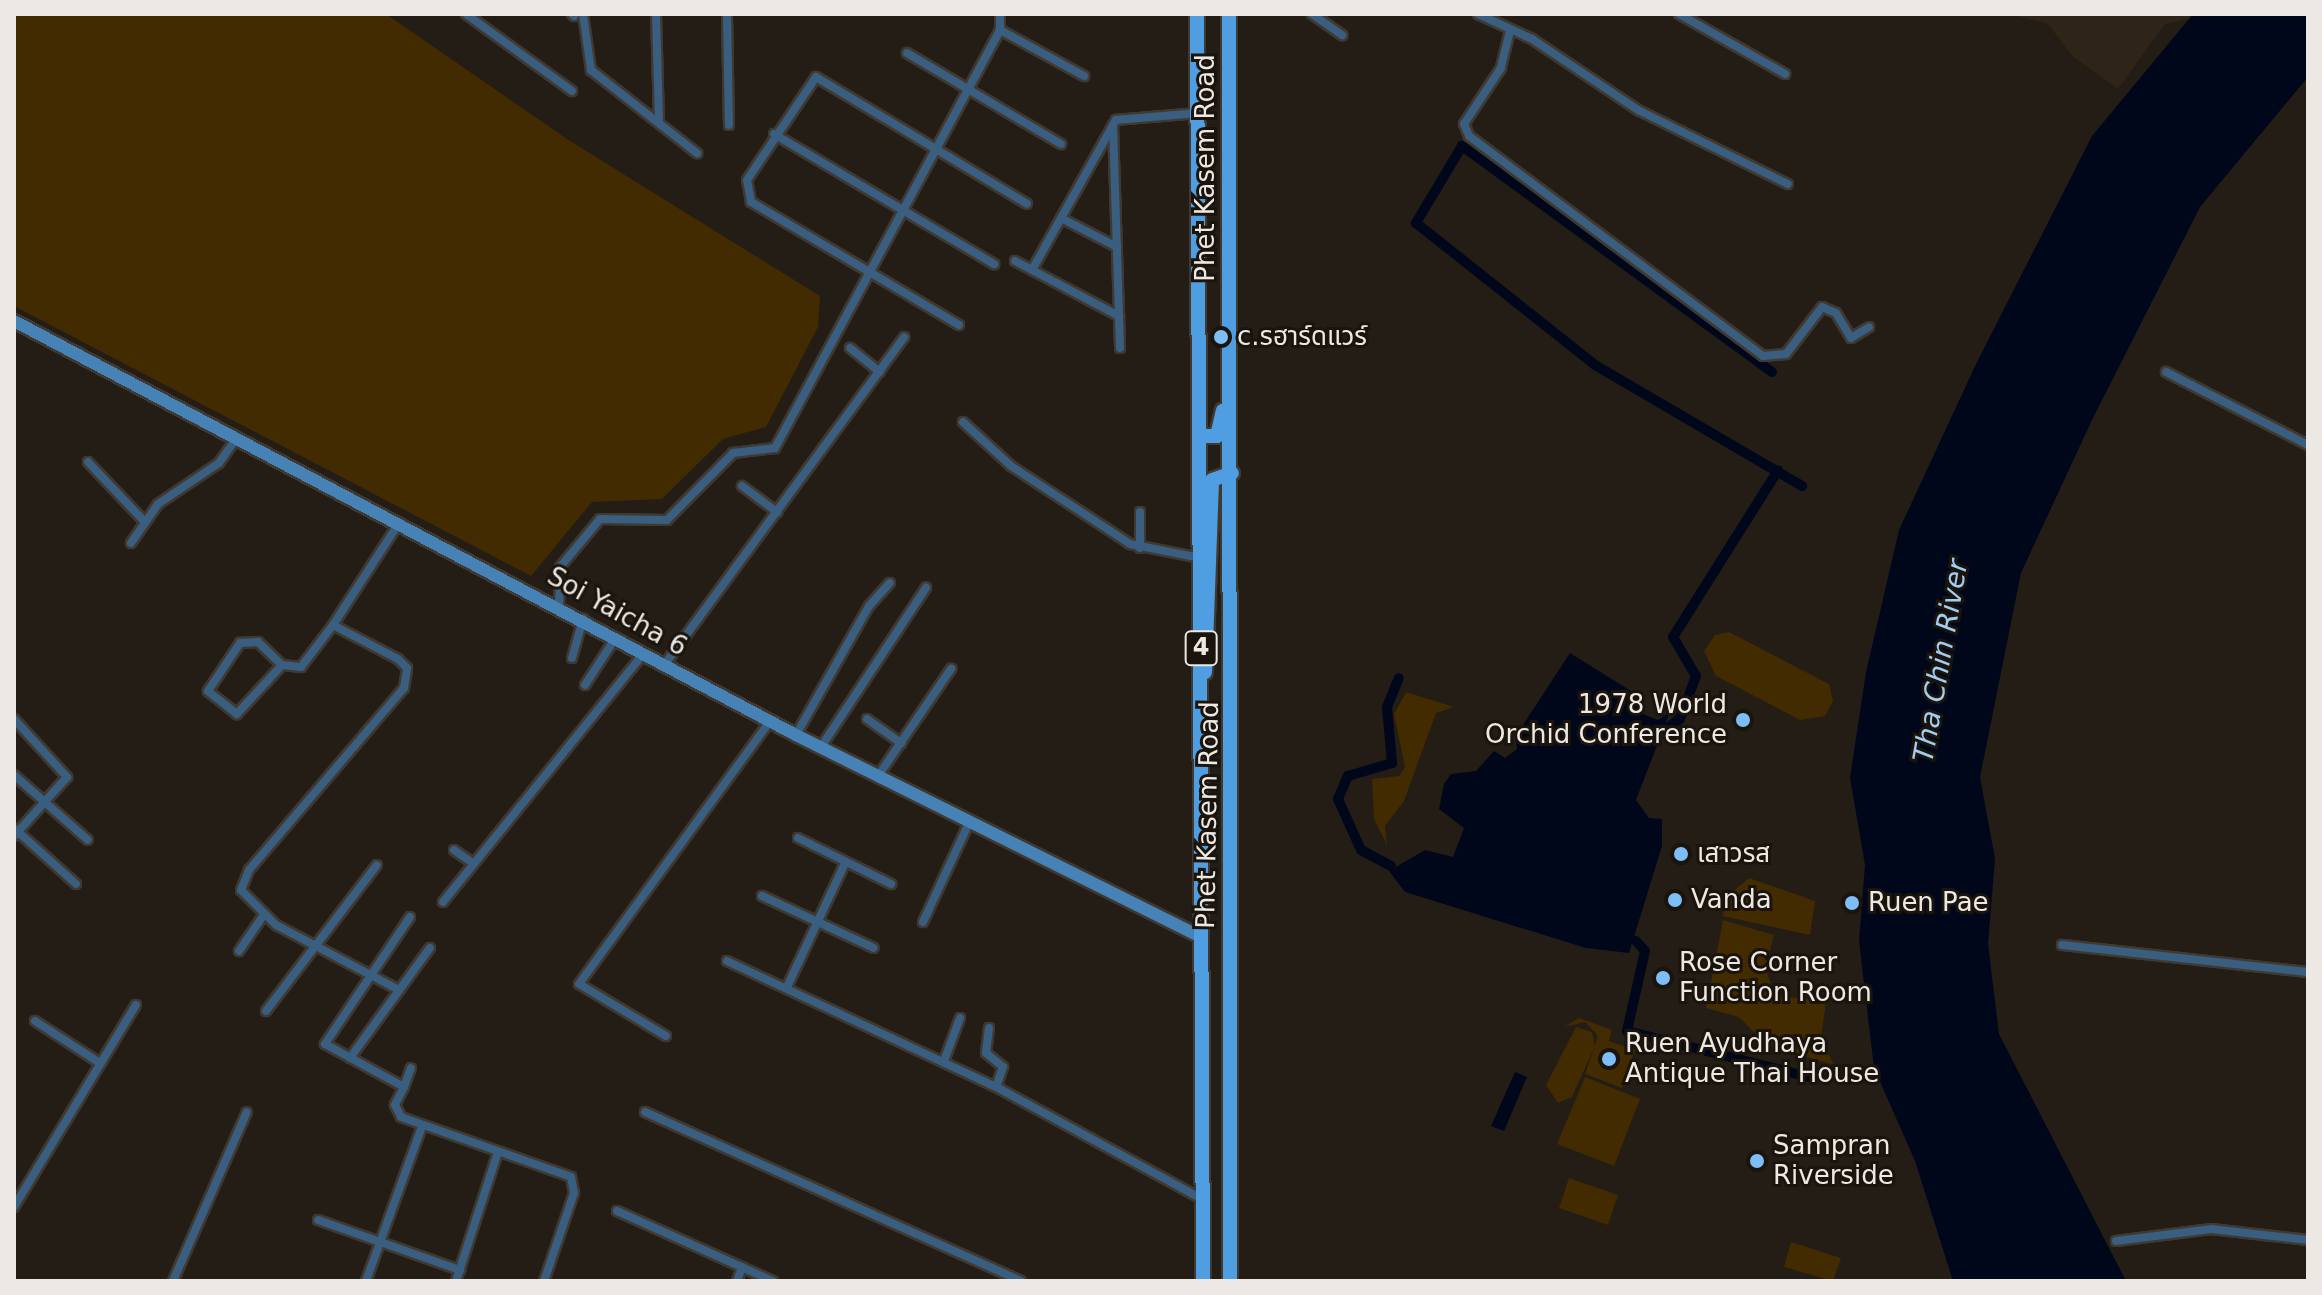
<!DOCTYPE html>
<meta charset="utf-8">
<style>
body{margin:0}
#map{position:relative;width:2322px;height:1295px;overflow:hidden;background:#231d15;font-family:"DejaVu Sans","Noto Sans Thai",sans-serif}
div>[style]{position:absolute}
.built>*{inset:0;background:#2e2417}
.green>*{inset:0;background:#422a01}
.water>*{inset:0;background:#00071b}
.canal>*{height:10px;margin:-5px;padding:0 5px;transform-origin:5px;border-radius:5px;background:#00071b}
.roads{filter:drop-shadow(2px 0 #3f3932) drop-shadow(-2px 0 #3f3932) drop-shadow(0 2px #3f3932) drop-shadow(0 -2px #3f3932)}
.street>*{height:8px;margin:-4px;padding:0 4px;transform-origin:4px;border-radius:4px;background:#3a5e7f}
.secondary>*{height:12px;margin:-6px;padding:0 6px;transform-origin:6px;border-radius:6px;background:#4782b6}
.primary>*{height:14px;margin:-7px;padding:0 7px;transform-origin:7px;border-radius:7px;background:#4f9ee1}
.dots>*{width:22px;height:22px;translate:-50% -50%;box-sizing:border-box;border:4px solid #1a140c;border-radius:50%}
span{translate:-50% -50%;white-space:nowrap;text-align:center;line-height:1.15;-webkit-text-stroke:6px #1a140c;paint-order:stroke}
.shield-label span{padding:2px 6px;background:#1a140c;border:2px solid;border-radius:6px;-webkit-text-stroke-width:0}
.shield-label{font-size:24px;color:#ece8e3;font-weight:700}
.street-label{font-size:26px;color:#ece8e3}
.poi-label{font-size:26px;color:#ece8e3}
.left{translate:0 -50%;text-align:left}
.right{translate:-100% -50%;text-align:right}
.water-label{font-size:28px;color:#a1ccf3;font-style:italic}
.frame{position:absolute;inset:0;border:16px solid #ece8e3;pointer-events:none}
</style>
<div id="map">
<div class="built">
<i style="clip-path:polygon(2008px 14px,2212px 14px,2165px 24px,2118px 89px,2072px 56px,2048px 24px)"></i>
</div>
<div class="green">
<i style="clip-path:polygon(14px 14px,386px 14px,570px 141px,820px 296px,818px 327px,766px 427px,723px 439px,662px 499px,592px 502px,531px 576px,14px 306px)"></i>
<i style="clip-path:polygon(1729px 632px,1829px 684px,1833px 701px,1825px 716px,1800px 720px,1716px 676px,1704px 651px,1715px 635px)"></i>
<i style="clip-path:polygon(1406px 692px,1454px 707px,1436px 713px,1404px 801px,1385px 826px,1387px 845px,1374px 819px,1372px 779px,1399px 776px,1405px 767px,1394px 714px)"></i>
<i style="clip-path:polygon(1749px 878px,1815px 901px,1810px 935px,1722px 916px,1731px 893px)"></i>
<i style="clip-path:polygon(1723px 920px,1774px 935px,1765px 968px,1775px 995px,1826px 1002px,1821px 1038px,1834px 1065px,1767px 1045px,1739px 1017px,1706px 1008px)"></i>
<i style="clip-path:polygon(1579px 1018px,1612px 1030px,1609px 1041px,1635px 1050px,1622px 1088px,1585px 1074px,1598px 1036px,1585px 1022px,1564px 1027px)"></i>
<i style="clip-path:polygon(1576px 1027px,1592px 1032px,1595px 1046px,1572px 1097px,1558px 1103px,1546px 1085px)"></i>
<i style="clip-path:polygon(1585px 1077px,1640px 1099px,1614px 1166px,1557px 1144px)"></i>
<i style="clip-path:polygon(1569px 1178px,1618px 1195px,1608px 1225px,1559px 1208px)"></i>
<i style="clip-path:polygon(1791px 1242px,1841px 1258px,1833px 1281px,1784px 1267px)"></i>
</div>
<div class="water">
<i style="clip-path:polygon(2193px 14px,2308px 14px,2308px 77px,2200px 207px,2092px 420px,2021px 573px,1980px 777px,1995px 859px,1988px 944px,1999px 1034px,2126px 1281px,1953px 1281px,1915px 1161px,1874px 1068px,1859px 941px,1865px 865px,1850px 778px,1866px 672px,1899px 530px,1976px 364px,2092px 136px)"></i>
<i style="clip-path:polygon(1570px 653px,1631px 691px,1643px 714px,1658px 720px,1670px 712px,1636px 800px,1649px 818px,1662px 819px,1662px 846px,1629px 953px,1586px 948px,1405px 892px,1389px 871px,1425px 850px,1453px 857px,1464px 828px,1439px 809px,1444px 784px,1451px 774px,1476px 771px,1494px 751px,1505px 758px,1517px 749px,1515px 737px)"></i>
<i style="clip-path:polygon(1515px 1072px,1527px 1077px,1504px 1131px,1491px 1126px)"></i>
</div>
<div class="canal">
<i style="left:1772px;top:372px;width:384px;rotate:-143.9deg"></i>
<i style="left:1462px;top:146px;width:90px;rotate:120.9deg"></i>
<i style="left:1416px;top:223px;width:228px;rotate:38.4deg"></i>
<i style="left:1595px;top:365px;width:240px;rotate:30.3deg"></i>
<i style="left:1667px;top:728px;width:16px;rotate:-35deg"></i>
<i style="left:1680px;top:719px;width:46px;rotate:-69.6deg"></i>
<i style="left:1696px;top:676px;width:45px;rotate:-120.5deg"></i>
<i style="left:1673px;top:637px;width:197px;rotate:-57.8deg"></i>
<i style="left:1391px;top:866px;width:34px;rotate:-152deg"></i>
<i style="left:1361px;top:850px;width:56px;rotate:-114.3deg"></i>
<i style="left:1338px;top:799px;width:25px;rotate:-67deg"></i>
<i style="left:1348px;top:776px;width:46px;rotate:-16.5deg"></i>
<i style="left:1392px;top:763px;width:56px;rotate:-95.1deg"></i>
<i style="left:1387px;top:707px;width:31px;rotate:-68deg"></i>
<i style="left:1636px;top:941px;width:13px;rotate:48deg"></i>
<i style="left:1645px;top:951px;width:82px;rotate:102.7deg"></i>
<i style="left:1627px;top:1031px;width:192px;rotate:14.2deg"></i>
</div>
<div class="roads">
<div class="street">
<i style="left:466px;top:14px;width:131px;rotate:36deg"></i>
<i style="left:572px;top:14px;width:3px;rotate:45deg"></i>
<i style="left:583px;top:14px;width:57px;rotate:81.9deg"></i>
<i style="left:591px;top:70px;width:135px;rotate:38.1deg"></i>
<i style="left:656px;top:14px;width:108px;rotate:88.4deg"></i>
<i style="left:727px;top:14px;width:111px;rotate:89deg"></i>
<i style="left:1000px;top:14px;width:16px;rotate:90deg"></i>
<i style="left:1312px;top:14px;width:37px;rotate:35deg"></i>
<i style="left:1478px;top:14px;width:60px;rotate:24.8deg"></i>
<i style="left:1532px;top:39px;width:128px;rotate:33.8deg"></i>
<i style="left:1638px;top:110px;width:167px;rotate:26.3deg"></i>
<i style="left:1679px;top:14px;width:122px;rotate:29.5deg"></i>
<i style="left:1510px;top:31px;width:38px;rotate:104deg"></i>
<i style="left:1501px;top:68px;width:67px;rotate:123.5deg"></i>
<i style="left:1464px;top:124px;width:13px;rotate:67deg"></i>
<i style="left:1469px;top:136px;width:367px;rotate:36.8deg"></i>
<i style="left:1763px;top:356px;width:23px;rotate:-5deg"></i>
<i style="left:1786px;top:354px;width:59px;rotate:-52.5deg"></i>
<i style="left:1822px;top:307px;width:15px;rotate:23deg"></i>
<i style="left:1836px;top:313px;width:29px;rotate:59deg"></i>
<i style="left:1851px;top:338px;width:21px;rotate:-31deg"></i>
<i style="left:907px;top:53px;width:179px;rotate:30.6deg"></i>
<i style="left:1113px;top:125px;width:223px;rotate:88.2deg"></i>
<i style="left:774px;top:134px;width:256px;rotate:30.6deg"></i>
<i style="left:1061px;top:218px;width:63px;rotate:27.4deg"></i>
<i style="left:1015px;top:261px;width:118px;rotate:27.9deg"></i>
<i style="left:1032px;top:270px;width:172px;rotate:-60.8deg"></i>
<i style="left:1116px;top:120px;width:82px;rotate:-4.9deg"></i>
<i style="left:959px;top:325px;width:242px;rotate:-149.4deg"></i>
<i style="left:751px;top:202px;width:22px;rotate:-100deg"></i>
<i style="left:747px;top:180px;width:124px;rotate:-56.2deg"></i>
<i style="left:816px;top:77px;width:246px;rotate:31deg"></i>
<i style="left:850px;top:348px;width:38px;rotate:39deg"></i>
<i style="left:2166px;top:372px;width:160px;rotate:27.2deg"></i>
<i style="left:963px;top:422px;width:65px;rotate:42.5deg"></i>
<i style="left:1011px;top:466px;width:142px;rotate:33.2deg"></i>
<i style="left:1130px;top:544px;width:71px;rotate:11.3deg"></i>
<i style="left:88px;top:462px;width:83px;rotate:46.5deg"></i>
<i style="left:742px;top:486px;width:44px;rotate:36.6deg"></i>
<i style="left:1140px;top:512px;width:36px;rotate:90deg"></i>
<i style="left:131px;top:543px;width:47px;rotate:-55.3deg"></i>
<i style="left:158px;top:504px;width:73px;rotate:-33.9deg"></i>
<i style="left:219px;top:463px;width:32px;rotate:-55deg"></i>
<i style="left:559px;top:605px;width:38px;rotate:-88deg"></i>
<i style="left:560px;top:567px;width:62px;rotate:-50.2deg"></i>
<i style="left:600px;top:519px;width:67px;rotate:0.9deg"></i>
<i style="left:667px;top:520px;width:94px;rotate:-45.4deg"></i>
<i style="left:733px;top:453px;width:42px;rotate:-6.8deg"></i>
<i style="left:775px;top:448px;width:475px;rotate:-61.7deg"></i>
<i style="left:1000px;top:30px;width:96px;rotate:28.7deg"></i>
<i style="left:572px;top:658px;width:41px;rotate:-74.2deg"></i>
<i style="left:665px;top:664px;width:405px;rotate:-53.8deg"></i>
<i style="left:282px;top:665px;width:67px;rotate:132.6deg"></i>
<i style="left:237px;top:714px;width:37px;rotate:-142deg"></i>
<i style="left:208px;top:691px;width:58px;rotate:-56.3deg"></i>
<i style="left:240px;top:643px;width:18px;rotate:-3deg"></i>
<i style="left:258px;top:642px;width:33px;rotate:44deg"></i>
<i style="left:282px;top:665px;width:19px;rotate:6deg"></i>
<i style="left:301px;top:667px;width:53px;rotate:-52.7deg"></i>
<i style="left:585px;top:685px;width:57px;rotate:-57.1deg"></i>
<i style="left:14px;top:719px;width:79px;rotate:47.6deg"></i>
<i style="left:67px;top:777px;width:79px;rotate:131.9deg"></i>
<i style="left:867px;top:719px;width:42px;rotate:35.2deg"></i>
<i style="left:796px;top:735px;width:148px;rotate:-60.5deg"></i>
<i style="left:869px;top:606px;width:31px;rotate:-48deg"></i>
<i style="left:821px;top:747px;width:191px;rotate:-56.6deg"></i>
<i style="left:14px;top:775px;width:98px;rotate:41.3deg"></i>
<i style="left:878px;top:776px;width:130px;rotate:-55.7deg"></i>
<i style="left:15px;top:829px;width:82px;rotate:42deg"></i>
<i style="left:798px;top:838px;width:104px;rotate:26.3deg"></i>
<i style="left:454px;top:850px;width:24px;rotate:35deg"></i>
<i style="left:762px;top:896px;width:123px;rotate:24.9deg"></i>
<i style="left:443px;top:902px;width:320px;rotate:-51.1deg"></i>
<i style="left:410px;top:917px;width:153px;rotate:123.8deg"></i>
<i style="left:325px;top:1044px;width:90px;rotate:28.6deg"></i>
<i style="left:404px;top:1087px;width:20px;rotate:117deg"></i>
<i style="left:395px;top:1105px;width:13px;rotate:63deg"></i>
<i style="left:401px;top:1117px;width:180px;rotate:19.4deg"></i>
<i style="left:571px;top:1177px;width:16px;rotate:79deg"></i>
<i style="left:574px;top:1193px;width:93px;rotate:108.8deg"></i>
<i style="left:923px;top:922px;width:109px;rotate:-65.1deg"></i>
<i style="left:2062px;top:945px;width:247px;rotate:6.3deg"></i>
<i style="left:239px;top:951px;width:42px;rotate:-55.6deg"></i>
<i style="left:727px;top:961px;width:302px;rotate:25.1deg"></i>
<i style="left:1000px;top:1089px;width:230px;rotate:28.6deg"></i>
<i style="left:787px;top:987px;width:137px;rotate:-64.9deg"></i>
<i style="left:399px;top:990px;width:139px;rotate:-152.1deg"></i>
<i style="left:276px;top:925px;width:49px;rotate:-135deg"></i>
<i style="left:241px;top:890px;width:22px;rotate:-68deg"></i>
<i style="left:249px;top:870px;width:239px;rotate:-49.6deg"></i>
<i style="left:404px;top:688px;width:20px;rotate:-81deg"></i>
<i style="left:407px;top:668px;width:13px;rotate:-135deg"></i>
<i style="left:398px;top:659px;width:73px;rotate:-152.4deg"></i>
<i style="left:333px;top:625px;width:121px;rotate:-57.1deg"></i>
<i style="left:266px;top:1011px;width:183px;rotate:-52.8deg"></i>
<i style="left:35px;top:1021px;width:77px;rotate:32.9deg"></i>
<i style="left:989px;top:1028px;width:25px;rotate:97deg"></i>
<i style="left:986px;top:1053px;width:22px;rotate:39deg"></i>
<i style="left:1003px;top:1067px;width:21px;rotate:109deg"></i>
<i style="left:666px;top:1036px;width:101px;rotate:-149.1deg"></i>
<i style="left:579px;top:984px;width:326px;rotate:-54deg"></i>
<i style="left:350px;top:1058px;width:136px;rotate:-54deg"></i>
<i style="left:944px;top:1061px;width:46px;rotate:-69.6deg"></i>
<i style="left:404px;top:1087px;width:20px;rotate:-70deg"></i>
<i style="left:645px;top:1112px;width:412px;rotate:24.2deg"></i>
<i style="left:14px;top:1207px;width:236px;rotate:-58.9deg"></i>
<i style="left:617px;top:1211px;width:171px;rotate:24.2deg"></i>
<i style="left:318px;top:1220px;width:151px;rotate:19.4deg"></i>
<i style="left:2116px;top:1241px;width:96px;rotate:-7.2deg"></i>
<i style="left:2211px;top:1229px;width:98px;rotate:6.5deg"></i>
<i style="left:173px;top:1281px;width:184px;rotate:-66.4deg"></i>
<i style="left:366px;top:1281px;width:165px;rotate:-70.1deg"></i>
<i style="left:456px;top:1281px;width:136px;rotate:-72deg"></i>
<i style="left:737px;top:1281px;width:15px;rotate:-70deg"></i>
</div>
<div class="secondary">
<i style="left:14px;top:321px;width:885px;rotate:27.9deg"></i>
<i style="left:796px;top:735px;width:453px;rotate:26.5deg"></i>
</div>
<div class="primary">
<i style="left:1197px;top:14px;width:1267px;rotate:89.73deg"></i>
<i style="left:1229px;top:14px;width:1267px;rotate:89.95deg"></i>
<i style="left:1199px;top:436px;width:18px"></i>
<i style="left:1217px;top:436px;width:26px;rotate:-77deg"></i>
<i style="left:1205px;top:672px;width:192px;rotate:-87.9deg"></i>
<i style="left:1212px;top:480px;width:21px;rotate:-19deg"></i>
</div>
</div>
<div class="dots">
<i style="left:1221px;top:337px;background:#7dbef9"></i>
<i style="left:1743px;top:720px;background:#7dbef9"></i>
<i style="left:1681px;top:854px;background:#7dbef9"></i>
<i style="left:1675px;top:900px;background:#7dbef9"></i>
<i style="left:1852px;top:903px;background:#7dbef9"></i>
<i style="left:1663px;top:978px;background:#7dbef9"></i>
<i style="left:1609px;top:1059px;background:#7dbef9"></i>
<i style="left:1757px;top:1161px;background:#7dbef9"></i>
</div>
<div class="shield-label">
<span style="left:1201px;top:648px">4</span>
</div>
<div class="street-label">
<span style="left:1206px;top:168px;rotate:-90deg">Phet Kasem Road</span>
<span style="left:617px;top:612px;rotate:29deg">Soi Yaicha 6</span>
<span style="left:1208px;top:815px;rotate:-89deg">Phet Kasem Road</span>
</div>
<div class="poi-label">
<span class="left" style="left:1237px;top:337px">c.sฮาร์ดแวร์</span>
<span class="right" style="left:1727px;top:720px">1978 World<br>Orchid Conference</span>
<span class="left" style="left:1697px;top:854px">เสาวรส</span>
<span class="left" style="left:1691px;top:900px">Vanda</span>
<span class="left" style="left:1868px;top:903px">Ruen Pae</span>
<span class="left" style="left:1679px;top:978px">Rose Corner<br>Function Room</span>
<span class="left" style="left:1625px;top:1059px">Ruen Ayudhaya<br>Antique Thai House</span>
<span class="left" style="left:1773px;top:1161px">Sampran<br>Riverside</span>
</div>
<div class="water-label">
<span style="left:1941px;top:661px;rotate:-80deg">Tha Chin River</span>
</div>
<div class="frame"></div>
</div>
